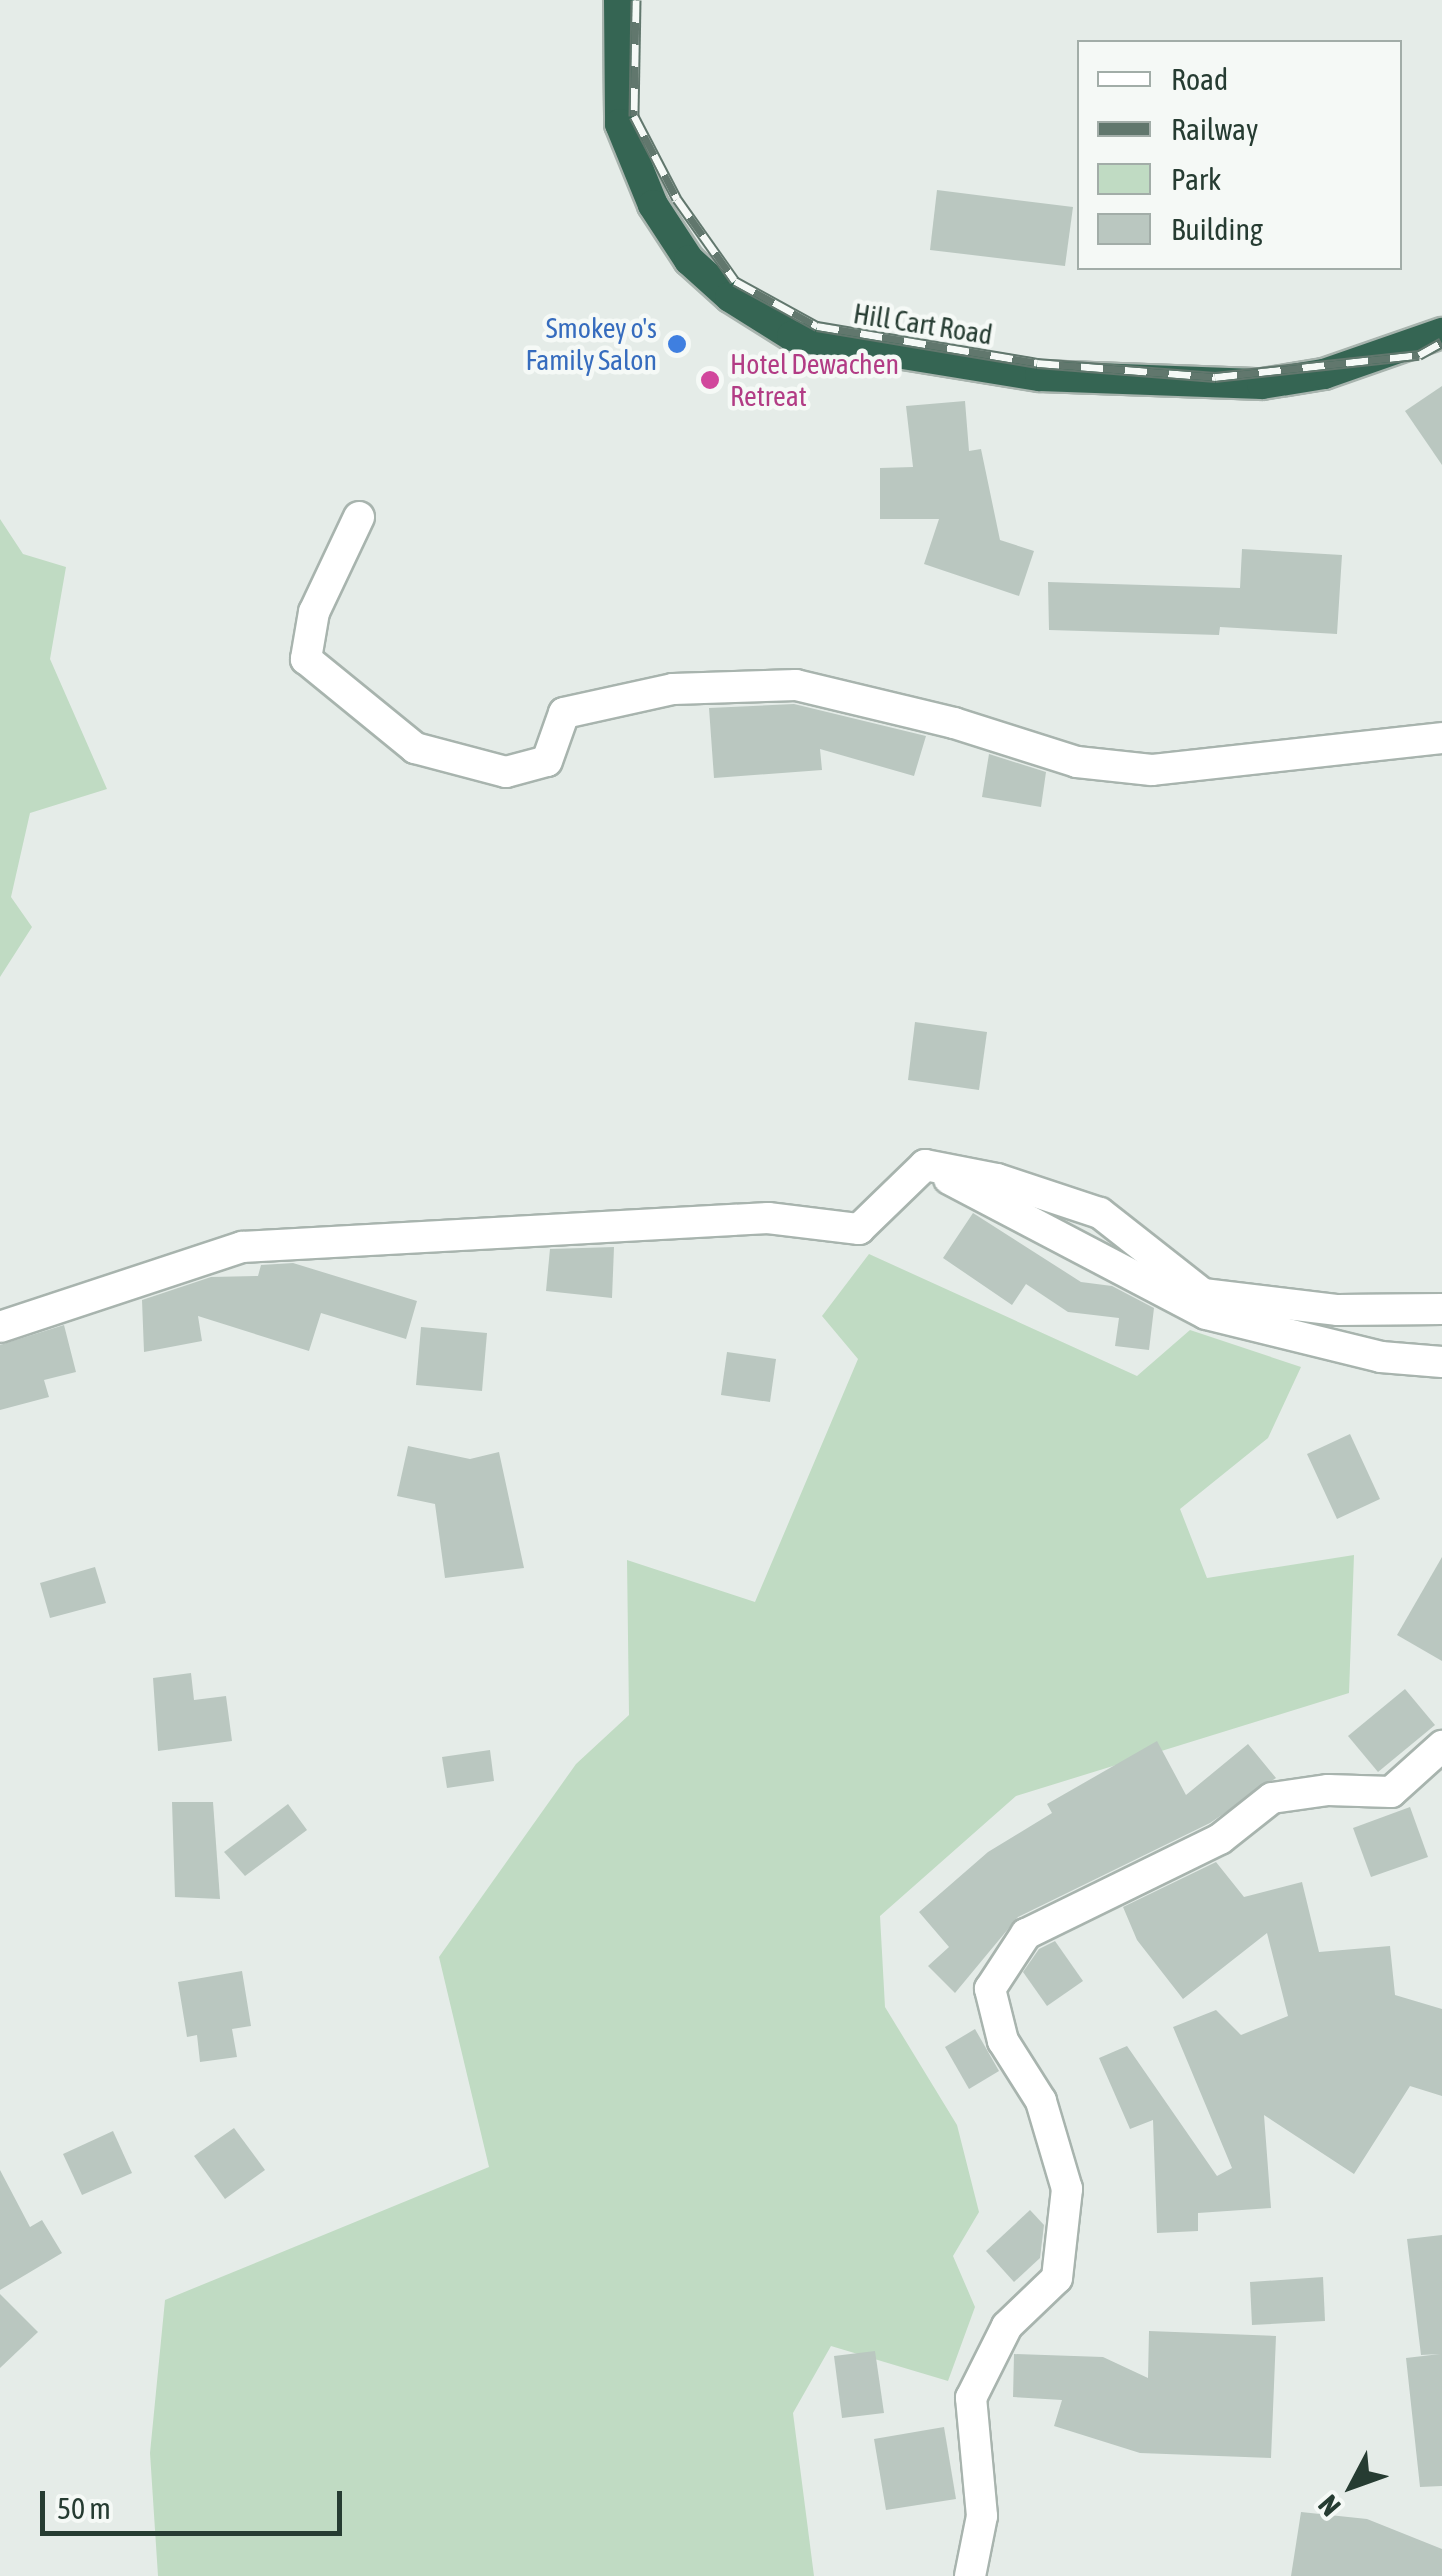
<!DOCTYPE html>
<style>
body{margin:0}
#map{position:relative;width:1442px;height:2576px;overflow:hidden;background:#e5ece8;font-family:"Asap Condensed",sans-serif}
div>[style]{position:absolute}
.green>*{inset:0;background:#c0dbc3}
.building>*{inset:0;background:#bac7c0}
.roads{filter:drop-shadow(2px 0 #a8b4ae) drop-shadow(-2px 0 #a8b4ae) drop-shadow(0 2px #a8b4ae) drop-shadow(0 -2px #a8b4ae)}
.street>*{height:30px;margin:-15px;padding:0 15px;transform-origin:15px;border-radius:15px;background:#fff}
.highway>*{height:30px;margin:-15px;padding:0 15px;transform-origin:15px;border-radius:15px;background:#356553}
.rail>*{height:11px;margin-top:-5.5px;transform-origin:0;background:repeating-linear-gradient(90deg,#f5f9f6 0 22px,#61776d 0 44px);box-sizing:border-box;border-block:2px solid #61776d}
.dots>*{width:28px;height:28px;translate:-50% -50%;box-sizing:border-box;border:5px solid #f5f9f6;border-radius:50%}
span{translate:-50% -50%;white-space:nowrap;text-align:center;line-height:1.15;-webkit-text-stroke:9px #f5f9f6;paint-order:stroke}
.street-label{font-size:28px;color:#263c32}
.shop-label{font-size:28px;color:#366cbe}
.right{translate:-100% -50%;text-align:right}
.hotel-label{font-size:28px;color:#b23c85}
.left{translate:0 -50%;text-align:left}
.legend{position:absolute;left:1077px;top:40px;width:325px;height:230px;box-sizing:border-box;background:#f5f9f6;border:2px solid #a2ada8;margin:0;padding:12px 18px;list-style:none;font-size:30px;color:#263c32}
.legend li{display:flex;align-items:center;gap:20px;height:50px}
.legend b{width:50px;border:2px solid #a2ada8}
.north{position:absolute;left:1302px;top:2436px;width:100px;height:100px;-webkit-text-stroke:8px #f5f9f6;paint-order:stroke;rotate:229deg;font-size:28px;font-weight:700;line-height:40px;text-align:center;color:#263c32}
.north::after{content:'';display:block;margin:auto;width:35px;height:45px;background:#263c32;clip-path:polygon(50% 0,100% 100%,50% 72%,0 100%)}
.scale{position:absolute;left:40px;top:2491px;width:302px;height:45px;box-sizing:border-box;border:5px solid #263c32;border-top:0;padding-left:12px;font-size:30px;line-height:35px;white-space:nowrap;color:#263c32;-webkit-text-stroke:8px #f5f9f6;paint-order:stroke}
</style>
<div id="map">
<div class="green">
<i style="clip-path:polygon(0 519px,23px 554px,66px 567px,50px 659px,107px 789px,30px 813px,11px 897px,32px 927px,0 977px)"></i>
<i style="clip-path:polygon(869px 1254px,1137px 1376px,1190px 1330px,1301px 1367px,1268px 1438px,1180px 1509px,1207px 1578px,1354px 1555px,1349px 1693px,1016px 1796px,880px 1916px,885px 2007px,957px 2125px,979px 2212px,953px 2256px,975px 2307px,948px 2381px,831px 2346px,793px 2413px,814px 2576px,158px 2576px,150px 2453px,165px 2300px,489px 2167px,439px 1957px,576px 1764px,629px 1715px,627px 1560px,755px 1602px,858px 1359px,822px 1316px)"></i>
</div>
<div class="building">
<i style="clip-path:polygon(937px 190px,1073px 207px,1065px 266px,930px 250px)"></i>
<i style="clip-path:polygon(1442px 386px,1442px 465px,1405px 411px)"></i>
<i style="clip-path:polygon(965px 401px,969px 451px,981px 449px,1000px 540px,1034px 551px,1019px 596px,924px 564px,939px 519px,880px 519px,880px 468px,913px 467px,906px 406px)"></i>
<i style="clip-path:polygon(1242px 549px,1342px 555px,1337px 634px,1220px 627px,1219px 635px,1049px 630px,1048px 582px,1240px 588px)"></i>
<i style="clip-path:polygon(794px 704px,926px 736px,914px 776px,820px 749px,822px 770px,714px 778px,709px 708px)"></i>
<i style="clip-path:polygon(989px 754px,1046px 772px,1041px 807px,982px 797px)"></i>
<i style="clip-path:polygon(915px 1022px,987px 1032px,979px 1090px,908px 1080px)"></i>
<i style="clip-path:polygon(973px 1213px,1081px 1282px,1112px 1286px,1154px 1308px,1149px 1350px,1115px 1346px,1119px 1318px,1068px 1312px,1026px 1284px,1012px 1305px,943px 1258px)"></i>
<i style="clip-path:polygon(614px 1247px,612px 1298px,546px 1291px,550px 1249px)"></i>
<i style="clip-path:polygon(293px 1263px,417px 1301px,406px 1339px,321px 1313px,309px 1351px,198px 1316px,202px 1341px,144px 1352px,142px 1300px,211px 1277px,258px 1276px,261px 1265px)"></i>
<i style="clip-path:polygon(64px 1325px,76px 1372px,44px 1380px,49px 1397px,0 1410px,0 1345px)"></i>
<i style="clip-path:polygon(421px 1327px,487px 1333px,482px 1391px,416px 1385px)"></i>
<i style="clip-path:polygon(727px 1352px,776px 1359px,770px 1402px,721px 1395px)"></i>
<i style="clip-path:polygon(1350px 1434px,1380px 1499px,1337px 1519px,1307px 1454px)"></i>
<i style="clip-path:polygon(408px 1446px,470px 1459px,499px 1452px,524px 1568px,445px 1578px,435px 1504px,397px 1496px)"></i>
<i style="clip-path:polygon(1442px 1557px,1442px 1661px,1397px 1635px)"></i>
<i style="clip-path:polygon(95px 1567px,106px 1603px,50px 1618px,40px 1583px)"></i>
<i style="clip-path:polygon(191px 1673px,194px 1700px,226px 1696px,232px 1741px,158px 1751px,153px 1678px)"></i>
<i style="clip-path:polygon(1405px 1689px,1435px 1725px,1378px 1772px,1348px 1736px)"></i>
<i style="clip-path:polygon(1157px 1741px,1186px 1795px,1248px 1744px,1276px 1778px,1210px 1823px,1018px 1917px,955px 1993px,928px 1966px,949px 1947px,919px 1912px,988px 1852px,1052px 1813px,1047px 1804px)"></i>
<i style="clip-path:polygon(490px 1750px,494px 1781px,447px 1788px,442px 1757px)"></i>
<i style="clip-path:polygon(172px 1802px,213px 1802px,220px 1899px,175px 1897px)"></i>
<i style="clip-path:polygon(288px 1804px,307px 1830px,245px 1876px,224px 1852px)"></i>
<i style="clip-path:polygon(1410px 1807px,1428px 1857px,1371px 1877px,1353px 1828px)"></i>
<i style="clip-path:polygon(1216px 1862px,1244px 1897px,1302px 1882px,1319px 1952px,1390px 1946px,1395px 1995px,1442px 2009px,1442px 2096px,1410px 2086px,1354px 2174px,1264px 2115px,1271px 2208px,1198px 2213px,1198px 2231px,1157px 2233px,1153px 2120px,1130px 2129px,1099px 2058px,1127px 2046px,1217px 2176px,1232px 2168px,1173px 2027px,1216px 2010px,1241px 2035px,1288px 2016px,1267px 1933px,1183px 1999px,1137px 1940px,1123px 1907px)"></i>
<i style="clip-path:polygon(1055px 1941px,1083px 1981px,1047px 2006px,1023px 1972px,1039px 1949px)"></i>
<i style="clip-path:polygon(242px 1971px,251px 2026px,232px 2029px,237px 2057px,200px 2062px,197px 2035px,187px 2037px,178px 1982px)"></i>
<i style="clip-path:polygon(975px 2029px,999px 2071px,969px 2089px,945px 2047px)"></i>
<i style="clip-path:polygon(234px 2128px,265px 2170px,225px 2199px,194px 2156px)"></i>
<i style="clip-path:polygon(113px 2131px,132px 2173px,82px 2195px,63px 2154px)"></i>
<i style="clip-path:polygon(0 2170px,30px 2227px,42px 2220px,62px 2253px,0 2290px)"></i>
<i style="clip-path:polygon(1030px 2210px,1044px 2225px,1040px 2258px,1014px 2282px,986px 2251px)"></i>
<i style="clip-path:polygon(1442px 2235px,1442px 2486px,1420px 2487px,1406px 2358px,1440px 2354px,1421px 2355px,1407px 2239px)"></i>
<i style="clip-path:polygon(1323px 2277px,1325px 2321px,1252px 2325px,1250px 2282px)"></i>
<i style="clip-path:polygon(0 2294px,38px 2332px,0 2368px)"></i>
<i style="clip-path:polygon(1149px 2331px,1276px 2336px,1271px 2458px,1140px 2453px,1054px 2426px,1062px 2400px,1013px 2397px,1014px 2354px,1103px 2357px,1148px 2378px)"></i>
<i style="clip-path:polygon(875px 2351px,884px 2413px,842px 2418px,834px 2356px)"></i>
<i style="clip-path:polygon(944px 2427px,956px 2499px,886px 2510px,874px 2439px)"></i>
<i style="clip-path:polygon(1301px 2512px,1367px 2519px,1442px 2549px,1442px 2576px,1291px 2576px)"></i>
</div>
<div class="roads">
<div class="street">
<i style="left:359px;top:517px;width:105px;rotate:115.3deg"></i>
<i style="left:314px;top:612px;width:48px;rotate:99.7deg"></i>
<i style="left:306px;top:659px;width:141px;rotate:39.2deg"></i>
<i style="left:415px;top:748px;width:94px;rotate:14.8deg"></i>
<i style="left:506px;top:772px;width:42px;rotate:-15deg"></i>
<i style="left:547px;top:761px;width:51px;rotate:-70.5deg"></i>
<i style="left:564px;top:713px;width:112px;rotate:-12.4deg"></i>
<i style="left:673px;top:689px;width:123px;rotate:-1.9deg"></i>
<i style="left:796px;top:685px;width:163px;rotate:13.5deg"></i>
<i style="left:954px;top:723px;width:129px;rotate:17.6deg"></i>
<i style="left:1077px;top:762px;width:75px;rotate:6.1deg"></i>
<i style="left:1152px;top:770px;width:292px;rotate:-6.3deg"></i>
<i style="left:949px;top:1179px;width:290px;rotate:27.7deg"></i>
<i style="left:1206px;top:1314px;width:180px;rotate:13.8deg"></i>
<i style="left:1381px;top:1357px;width:61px;rotate:4.7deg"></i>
<i style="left:0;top:1327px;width:255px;rotate:-18.3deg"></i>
<i style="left:242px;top:1247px;width:527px;rotate:-3.16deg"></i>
<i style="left:768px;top:1218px;width:92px;rotate:6.9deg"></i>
<i style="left:859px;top:1229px;width:92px;rotate:-44.1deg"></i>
<i style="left:925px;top:1165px;width:73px;rotate:11deg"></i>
<i style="left:997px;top:1179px;width:108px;rotate:18.3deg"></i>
<i style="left:1100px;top:1213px;width:131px;rotate:38.2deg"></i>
<i style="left:1203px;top:1294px;width:136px;rotate:6.8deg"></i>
<i style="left:1338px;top:1310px;width:104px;rotate:-0.6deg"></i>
<i style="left:970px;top:2576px;width:61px;rotate:-78.7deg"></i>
<i style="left:982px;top:2516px;width:119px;rotate:-95.3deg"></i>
<i style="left:971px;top:2398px;width:80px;rotate:-63.4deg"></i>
<i style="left:1007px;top:2326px;width:69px;rotate:-43.8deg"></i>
<i style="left:1057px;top:2278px;width:90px;rotate:-83.6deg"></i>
<i style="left:1067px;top:2189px;width:92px;rotate:-106.5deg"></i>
<i style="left:1041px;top:2101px;width:71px;rotate:-122.3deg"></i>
<i style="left:1003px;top:2041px;width:54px;rotate:-104deg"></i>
<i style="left:990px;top:1989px;width:66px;rotate:-56.8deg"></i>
<i style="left:1026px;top:1934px;width:216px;rotate:-26.1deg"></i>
<i style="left:1220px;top:1839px;width:66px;rotate:-38.3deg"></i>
<i style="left:1272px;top:1798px;width:57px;rotate:-8.1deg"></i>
<i style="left:1328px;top:1790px;width:63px;rotate:1.8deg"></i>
<i style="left:1391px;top:1792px;width:69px;rotate:-42deg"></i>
</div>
<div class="highway">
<i style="left:619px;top:0;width:124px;rotate:89.5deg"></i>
<i style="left:620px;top:124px;width:87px;rotate:67.8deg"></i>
<i style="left:653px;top:205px;width:66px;rotate:56.8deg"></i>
<i style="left:689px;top:260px;width:55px;rotate:42.1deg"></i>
<i style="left:730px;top:297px;width:73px;rotate:32.2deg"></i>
<i style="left:792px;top:336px;width:251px;rotate:9.2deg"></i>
<i style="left:1040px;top:376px;width:222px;rotate:2.1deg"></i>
<i style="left:1262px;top:384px;width:63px;rotate:-9.2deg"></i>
<i style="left:1324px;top:374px;width:125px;rotate:-19.2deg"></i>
</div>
</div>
<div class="rail">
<i style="left:636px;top:0;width:116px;rotate:91deg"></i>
<i style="left:634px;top:116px;width:93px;rotate:62.6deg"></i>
<i style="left:677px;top:199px;width:100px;rotate:54.7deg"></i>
<i style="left:735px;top:281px;width:94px;rotate:28.8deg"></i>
<i style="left:817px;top:326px;width:223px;rotate:9.5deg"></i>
<i style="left:1037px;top:363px;width:179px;rotate:4.5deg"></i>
<i style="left:1215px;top:377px;width:205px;rotate:-6.2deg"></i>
<i style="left:1419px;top:355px;width:26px;rotate:-29deg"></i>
</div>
<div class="dots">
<i style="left:677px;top:344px;background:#3f7fe0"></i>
<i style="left:710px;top:380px;background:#d1479c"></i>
</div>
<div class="street-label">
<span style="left:923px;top:324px;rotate:9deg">Hill Cart Road</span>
</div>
<div class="shop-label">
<span class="right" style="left:657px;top:344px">Smokey o's<br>Family Salon</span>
</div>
<div class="hotel-label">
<span class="left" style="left:730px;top:380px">Hotel Dewachen<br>Retreat</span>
</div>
<ul class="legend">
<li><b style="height:12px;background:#fff"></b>Road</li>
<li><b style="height:12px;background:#61776d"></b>Railway</li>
<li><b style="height:28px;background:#c0dbc3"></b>Park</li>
<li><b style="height:28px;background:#bac7c0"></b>Building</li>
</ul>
<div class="north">N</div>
<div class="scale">50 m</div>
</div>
